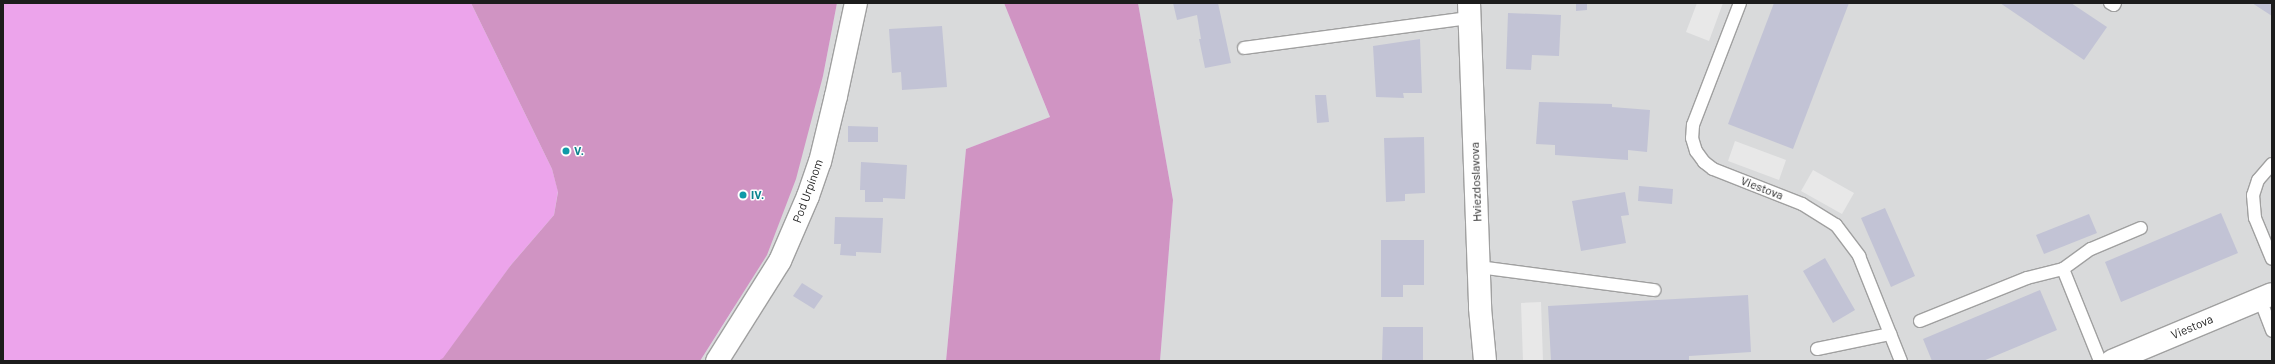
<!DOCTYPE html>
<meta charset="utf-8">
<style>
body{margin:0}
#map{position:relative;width:2275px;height:364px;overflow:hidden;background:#e4e1ee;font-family:Barlow,sans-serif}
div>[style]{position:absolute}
.residential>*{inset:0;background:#d9dadb}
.grass>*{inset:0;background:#eca4eb}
.forest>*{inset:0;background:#d094c3}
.parking>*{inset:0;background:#e8e8e8}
.building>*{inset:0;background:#c2c3d5}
.roads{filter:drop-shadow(1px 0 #a0a0a0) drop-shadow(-1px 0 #a0a0a0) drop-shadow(0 1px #a0a0a0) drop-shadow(0 -1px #a0a0a0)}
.service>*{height:12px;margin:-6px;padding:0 6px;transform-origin:6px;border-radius:6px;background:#fff}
.minor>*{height:22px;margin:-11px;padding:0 11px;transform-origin:11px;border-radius:11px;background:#fff}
.dots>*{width:11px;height:11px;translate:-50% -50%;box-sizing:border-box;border:2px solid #fff;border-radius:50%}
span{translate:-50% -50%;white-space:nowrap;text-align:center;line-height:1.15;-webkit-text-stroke:3px #fff;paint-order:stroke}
.culture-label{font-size:12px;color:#0d838f;font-weight:700}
.left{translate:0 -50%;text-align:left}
.street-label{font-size:12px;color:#1c1c1c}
.frame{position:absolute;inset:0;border:4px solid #1c1c1c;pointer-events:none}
</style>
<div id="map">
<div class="residential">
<i style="clip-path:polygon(837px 3px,1004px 3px,1050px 117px,966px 149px,946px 361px,700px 361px,734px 308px,823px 76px)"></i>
<i style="clip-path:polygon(1138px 3px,2272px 3px,2272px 361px,1160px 361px,1173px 200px)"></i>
</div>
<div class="grass">
<i style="clip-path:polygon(3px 3px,471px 3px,552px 169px,558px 191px,554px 215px,511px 265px,443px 359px,438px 361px,3px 361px)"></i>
</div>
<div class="forest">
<i style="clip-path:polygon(471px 3px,837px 3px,823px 76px,796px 179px,767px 255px,700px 361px,438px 361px,443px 358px,511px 265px,554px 215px,558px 192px,552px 169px)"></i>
<i style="clip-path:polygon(1004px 3px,1138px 3px,1173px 200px,1160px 361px,946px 361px,966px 149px,1050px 117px)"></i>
</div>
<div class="parking">
<i style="clip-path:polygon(1697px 3px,1723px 3px,1709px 41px,1686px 32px)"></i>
<i style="clip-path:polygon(1735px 141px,1786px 160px,1779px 180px,1728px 161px)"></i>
<i style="clip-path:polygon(1813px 170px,1854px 193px,1842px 214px,1801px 191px)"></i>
<i style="clip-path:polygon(1541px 302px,1543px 361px,1523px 361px,1521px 303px)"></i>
</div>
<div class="building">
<i style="clip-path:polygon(1173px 3px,1218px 3px,1231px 63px,1205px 68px,1199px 39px,1201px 39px,1197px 15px,1177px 20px)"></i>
<i style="clip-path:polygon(1576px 3px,1587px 3px,1587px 10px,1576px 11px)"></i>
<i style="clip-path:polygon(1774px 3px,1849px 3px,1793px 149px,1728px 124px)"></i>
<i style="clip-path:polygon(2000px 3px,2071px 3px,2107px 27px,2084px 60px)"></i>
<i style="clip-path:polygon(2252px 3px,2272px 3px,2272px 16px)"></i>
<i style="clip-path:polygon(1508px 13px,1561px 15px,1559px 56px,1532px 55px,1531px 70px,1506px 69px)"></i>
<i style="clip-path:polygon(942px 26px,947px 87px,902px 90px,901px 72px,892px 73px,889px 29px)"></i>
<i style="clip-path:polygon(1420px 39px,1422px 93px,1403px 93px,1404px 98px,1376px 97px,1373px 46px)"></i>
<i style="clip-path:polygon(1315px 95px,1326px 95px,1329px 122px,1317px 123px)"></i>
<i style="clip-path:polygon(1539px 102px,1612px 104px,1612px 107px,1650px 110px,1647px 152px,1628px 150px,1628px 160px,1555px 155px,1555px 145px,1536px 144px)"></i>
<i style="clip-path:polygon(848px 126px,878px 127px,878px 142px,848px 142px)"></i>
<i style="clip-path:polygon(1424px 137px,1425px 193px,1405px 194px,1405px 201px,1386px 202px,1384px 138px)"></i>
<i style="clip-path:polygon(861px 162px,907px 165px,905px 199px,883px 198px,883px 202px,865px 202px,865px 190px,860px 190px)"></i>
<i style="clip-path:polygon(1639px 186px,1673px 189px,1672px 204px,1638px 201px)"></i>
<i style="clip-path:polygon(1625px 192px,1629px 215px,1621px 216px,1626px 243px,1581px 251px,1572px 201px)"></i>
<i style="clip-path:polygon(1885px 208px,1915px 276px,1891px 287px,1861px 218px)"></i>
<i style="clip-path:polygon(2221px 213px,2238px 253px,2121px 302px,2105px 262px)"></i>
<i style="clip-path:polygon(2089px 214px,2097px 233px,2044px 254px,2036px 235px)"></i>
<i style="clip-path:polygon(835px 217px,883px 218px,881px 253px,856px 252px,856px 256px,840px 255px,841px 244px,834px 244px)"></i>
<i style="clip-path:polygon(1381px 240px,1424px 240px,1424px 285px,1403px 285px,1403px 297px,1381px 297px)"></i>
<i style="clip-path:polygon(1825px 258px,1855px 310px,1833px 323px,1803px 271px)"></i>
<i style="clip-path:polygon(802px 283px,823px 296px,814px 309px,793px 296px)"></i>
<i style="clip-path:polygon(2040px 290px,2057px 330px,1983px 361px,1932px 361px,1923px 339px)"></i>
<i style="clip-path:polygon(1748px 295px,1751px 352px,1689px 356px,1689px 361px,1551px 361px,1548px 306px)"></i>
<i style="clip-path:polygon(1383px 327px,1423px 327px,1423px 361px,1382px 361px)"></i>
</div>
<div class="roads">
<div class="service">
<i style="left:1740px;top:3px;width:131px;rotate:111.1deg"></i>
<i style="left:1693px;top:125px;width:13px;rotate:94deg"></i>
<i style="left:1692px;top:138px;width:14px;rotate:73deg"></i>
<i style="left:1696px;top:151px;width:14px;rotate:54deg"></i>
<i style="left:1704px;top:162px;width:11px;rotate:38deg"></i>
<i style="left:1713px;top:169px;width:96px;rotate:21.5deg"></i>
<i style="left:1802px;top:204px;width:40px;rotate:32deg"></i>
<i style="left:1836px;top:225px;width:39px;rotate:53deg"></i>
<i style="left:1859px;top:256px;width:113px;rotate:68.2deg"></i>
<i style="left:2110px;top:3px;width:4px;rotate:27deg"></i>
<i style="left:2114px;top:5px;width:2px;rotate:-63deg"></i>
<i style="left:1244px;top:48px;width:228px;rotate:-7.6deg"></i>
<i style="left:2272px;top:164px;width:21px;rotate:131deg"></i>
<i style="left:2258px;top:180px;width:16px;rotate:108deg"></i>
<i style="left:2253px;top:195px;width:23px;rotate:85deg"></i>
<i style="left:2255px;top:218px;width:44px;rotate:67.5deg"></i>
<i style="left:1479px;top:267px;width:177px;rotate:7.5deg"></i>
<i style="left:2063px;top:269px;width:99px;rotate:68.1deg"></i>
<i style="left:2260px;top:299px;width:34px;rotate:69deg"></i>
<i style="left:1920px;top:321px;width:115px;rotate:-21.9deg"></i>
<i style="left:2027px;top:278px;width:37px;rotate:-14deg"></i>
<i style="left:2063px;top:269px;width:34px;rotate:-36deg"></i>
<i style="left:2091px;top:249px;width:54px;rotate:-22.8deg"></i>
<i style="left:1817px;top:349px;width:75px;rotate:-11.6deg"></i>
</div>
<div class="minor">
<i style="left:1469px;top:3px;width:305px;rotate:87.9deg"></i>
<i style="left:1480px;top:308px;width:53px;rotate:84.6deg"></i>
<i style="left:717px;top:361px;width:118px;rotate:-57.8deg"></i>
<i style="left:780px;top:261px;width:71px;rotate:-66.7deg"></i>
<i style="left:808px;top:196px;width:36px;rotate:-71deg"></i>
<i style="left:820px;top:162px;width:68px;rotate:-76.4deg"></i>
<i style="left:836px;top:96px;width:95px;rotate:-77.9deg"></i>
<i style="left:2112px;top:361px;width:173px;rotate:-22.7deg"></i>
</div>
</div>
<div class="dots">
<i style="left:566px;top:151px;background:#0f9aa8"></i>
<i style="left:743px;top:195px;background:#0f9aa8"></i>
</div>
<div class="culture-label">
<span class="left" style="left:574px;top:151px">V.</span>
<span class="left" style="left:751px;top:195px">IV.</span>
</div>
<div class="street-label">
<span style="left:1476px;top:182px;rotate:-92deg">Hviezdoslavova</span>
<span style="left:1762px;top:188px;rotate:21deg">Viestova</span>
<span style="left:808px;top:191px;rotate:-70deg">Pod Urpínom</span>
<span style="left:2192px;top:327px;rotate:-23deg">Viestova</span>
</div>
<div class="frame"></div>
</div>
